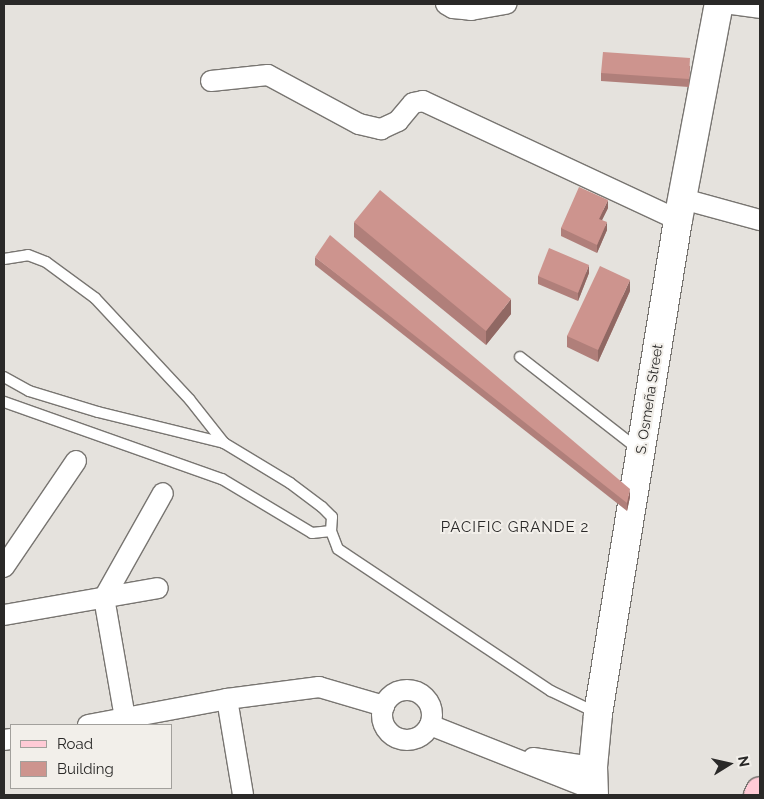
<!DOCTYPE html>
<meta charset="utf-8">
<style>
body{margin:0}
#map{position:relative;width:764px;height:799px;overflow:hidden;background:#e5e2dd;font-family:Raleway,sans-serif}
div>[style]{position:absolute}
.roads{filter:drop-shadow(1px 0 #787571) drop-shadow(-1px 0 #787571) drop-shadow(0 1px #787571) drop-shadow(0 -1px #787571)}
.lane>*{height:10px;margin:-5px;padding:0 5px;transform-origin:5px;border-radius:5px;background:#fff}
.street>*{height:20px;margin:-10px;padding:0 10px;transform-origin:10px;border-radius:10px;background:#fff}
.street>.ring{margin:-10px;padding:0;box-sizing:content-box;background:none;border:20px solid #fff;border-radius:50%}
.secondary>*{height:28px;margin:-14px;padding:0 14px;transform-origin:14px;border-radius:14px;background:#fff}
.primary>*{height:28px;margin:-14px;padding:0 14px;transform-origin:14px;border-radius:14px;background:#ffcbd6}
.wall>*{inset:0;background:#b07f7a}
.shaded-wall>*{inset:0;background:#906863}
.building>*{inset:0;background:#cd948e}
span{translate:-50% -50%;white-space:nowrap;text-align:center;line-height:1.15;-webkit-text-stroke:4px #f2efea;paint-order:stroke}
.street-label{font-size:14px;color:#2a2928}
.neighbourhood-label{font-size:15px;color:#2a2928;letter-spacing:1px}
.frame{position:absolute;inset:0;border:5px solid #2a2928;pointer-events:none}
.legend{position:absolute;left:10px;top:724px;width:162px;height:65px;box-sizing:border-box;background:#f2efea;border:1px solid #a2a09c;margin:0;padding:6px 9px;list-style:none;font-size:15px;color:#2a2928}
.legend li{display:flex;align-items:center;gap:10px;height:25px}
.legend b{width:25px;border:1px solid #a2a09c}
.north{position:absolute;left:704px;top:739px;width:50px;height:50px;-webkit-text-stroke:4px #f2efea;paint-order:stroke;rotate:80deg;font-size:14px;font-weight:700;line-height:20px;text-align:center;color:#2a2928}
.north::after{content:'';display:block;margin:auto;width:18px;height:22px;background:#2a2928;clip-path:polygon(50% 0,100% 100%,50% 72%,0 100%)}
</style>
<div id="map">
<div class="roads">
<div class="lane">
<i style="left:4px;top:259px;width:24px;rotate:-9deg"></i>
<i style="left:28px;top:255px;width:19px;rotate:21deg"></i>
<i style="left:46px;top:262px;width:61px;rotate:36.3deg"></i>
<i style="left:95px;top:298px;width:139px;rotate:47deg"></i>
<i style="left:190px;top:400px;width:55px;rotate:51.7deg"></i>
<i style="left:520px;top:357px;width:150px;rotate:37.9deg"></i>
<i style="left:4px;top:377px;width:29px;rotate:29deg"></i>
<i style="left:29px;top:391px;width:72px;rotate:16.9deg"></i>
<i style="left:98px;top:412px;width:130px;rotate:13.8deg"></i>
<i style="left:224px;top:443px;width:77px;rotate:31.2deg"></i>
<i style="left:290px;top:483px;width:40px;rotate:37deg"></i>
<i style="left:322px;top:507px;width:14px;rotate:45deg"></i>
<i style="left:332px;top:517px;width:14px;rotate:94deg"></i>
<i style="left:331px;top:531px;width:19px;rotate:69deg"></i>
<i style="left:338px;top:549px;width:256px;rotate:33.7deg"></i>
<i style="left:551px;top:691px;width:51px;rotate:25.6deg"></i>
<i style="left:4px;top:402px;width:231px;rotate:19.5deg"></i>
<i style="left:222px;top:479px;width:105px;rotate:31deg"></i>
<i style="left:312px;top:533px;width:19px;rotate:-6deg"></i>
</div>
<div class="street">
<i style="left:446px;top:4px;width:8px;rotate:30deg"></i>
<i style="left:453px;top:8px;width:18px;rotate:6deg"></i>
<i style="left:471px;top:10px;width:36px;rotate:-10deg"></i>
<i style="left:732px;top:4px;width:28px;rotate:8deg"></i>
<i style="left:211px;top:81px;width:57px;rotate:-6deg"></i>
<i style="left:268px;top:75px;width:103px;rotate:28.3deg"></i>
<i style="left:359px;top:124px;width:23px;rotate:13deg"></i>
<i style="left:381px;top:129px;width:19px;rotate:-25deg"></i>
<i style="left:398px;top:121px;width:23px;rotate:-50deg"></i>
<i style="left:413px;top:103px;width:10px;rotate:-11deg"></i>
<i style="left:423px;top:101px;width:281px;rotate:25deg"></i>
<i style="left:683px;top:199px;width:80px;rotate:15.3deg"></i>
<i style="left:4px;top:567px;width:128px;rotate:-55.8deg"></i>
<i style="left:4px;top:615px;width:156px;rotate:-9.9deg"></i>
<i class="ring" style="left:382px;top:690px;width:30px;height:30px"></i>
<i style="left:227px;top:699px;width:97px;rotate:80.5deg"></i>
<i style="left:125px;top:718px;width:122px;rotate:-99.9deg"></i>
<i style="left:104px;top:598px;width:120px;rotate:-60.7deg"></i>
<i style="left:88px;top:725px;width:141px;rotate:-10.6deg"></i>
<i style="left:227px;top:699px;width:93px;rotate:-7.4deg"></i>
<i style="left:319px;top:687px;width:68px;rotate:16.3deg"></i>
<i style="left:430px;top:725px;width:176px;rotate:21.6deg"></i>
<i style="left:4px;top:740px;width:7px;rotate:-8deg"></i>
<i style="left:533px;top:758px;width:61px;rotate:8.5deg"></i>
</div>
<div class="secondary">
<i style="left:594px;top:795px;width:28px;rotate:-92deg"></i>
<i style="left:593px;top:767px;width:53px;rotate:-84.6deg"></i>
<i style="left:598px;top:714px;width:500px;rotate:-80.8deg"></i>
<i style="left:678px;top:220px;width:220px;rotate:-79.3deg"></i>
</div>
<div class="primary">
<i style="left:758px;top:795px;width:4px;rotate:-63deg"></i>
</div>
</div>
<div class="wall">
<i style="clip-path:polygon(690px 66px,689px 87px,601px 81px,601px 73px)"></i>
<i style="clip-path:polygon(608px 208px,602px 220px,607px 230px,597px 253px,561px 236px,561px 228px)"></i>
<i style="clip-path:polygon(354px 222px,511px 314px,486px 345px,354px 237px)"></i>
<i style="clip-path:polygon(315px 257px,630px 497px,627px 511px,315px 265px)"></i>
<i style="clip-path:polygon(589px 273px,578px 301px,538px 284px,538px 276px)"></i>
<i style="clip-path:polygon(630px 291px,598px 362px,567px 347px,567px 336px)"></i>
</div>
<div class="shaded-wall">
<i style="clip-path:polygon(608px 200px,608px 208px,599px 226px,599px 219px)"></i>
<i style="clip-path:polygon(607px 222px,607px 230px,597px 253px,597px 245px)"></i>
<i style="clip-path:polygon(589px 265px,589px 273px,578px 301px,578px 293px)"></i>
<i style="clip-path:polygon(630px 280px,630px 291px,598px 362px,598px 350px)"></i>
<i style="clip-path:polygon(511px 299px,511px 314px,486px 345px,486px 331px)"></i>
<i style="clip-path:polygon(630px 489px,630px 497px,627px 511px,627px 503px)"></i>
</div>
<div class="building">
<i style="clip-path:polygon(603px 52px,690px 58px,689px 79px,601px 73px)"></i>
<i style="clip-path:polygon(579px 187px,608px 200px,599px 219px,607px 222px,597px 245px,561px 228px)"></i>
<i style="clip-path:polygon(380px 190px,511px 299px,486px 331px,354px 222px)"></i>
<i style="clip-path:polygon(330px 235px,630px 489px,627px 503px,315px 257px)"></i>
<i style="clip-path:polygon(549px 248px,589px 265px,578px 293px,538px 276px)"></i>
<i style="clip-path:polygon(600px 266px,630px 280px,598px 350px,567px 336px)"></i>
</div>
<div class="street-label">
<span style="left:649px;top:399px;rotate:-81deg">S. Osmeña Street</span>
</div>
<div class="neighbourhood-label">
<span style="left:515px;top:528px">PACIFIC GRANDE 2</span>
</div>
<div class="frame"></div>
<ul class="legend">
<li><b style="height:6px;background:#ffcbd6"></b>Road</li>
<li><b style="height:14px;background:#cd948e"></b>Building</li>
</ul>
<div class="north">N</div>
</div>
